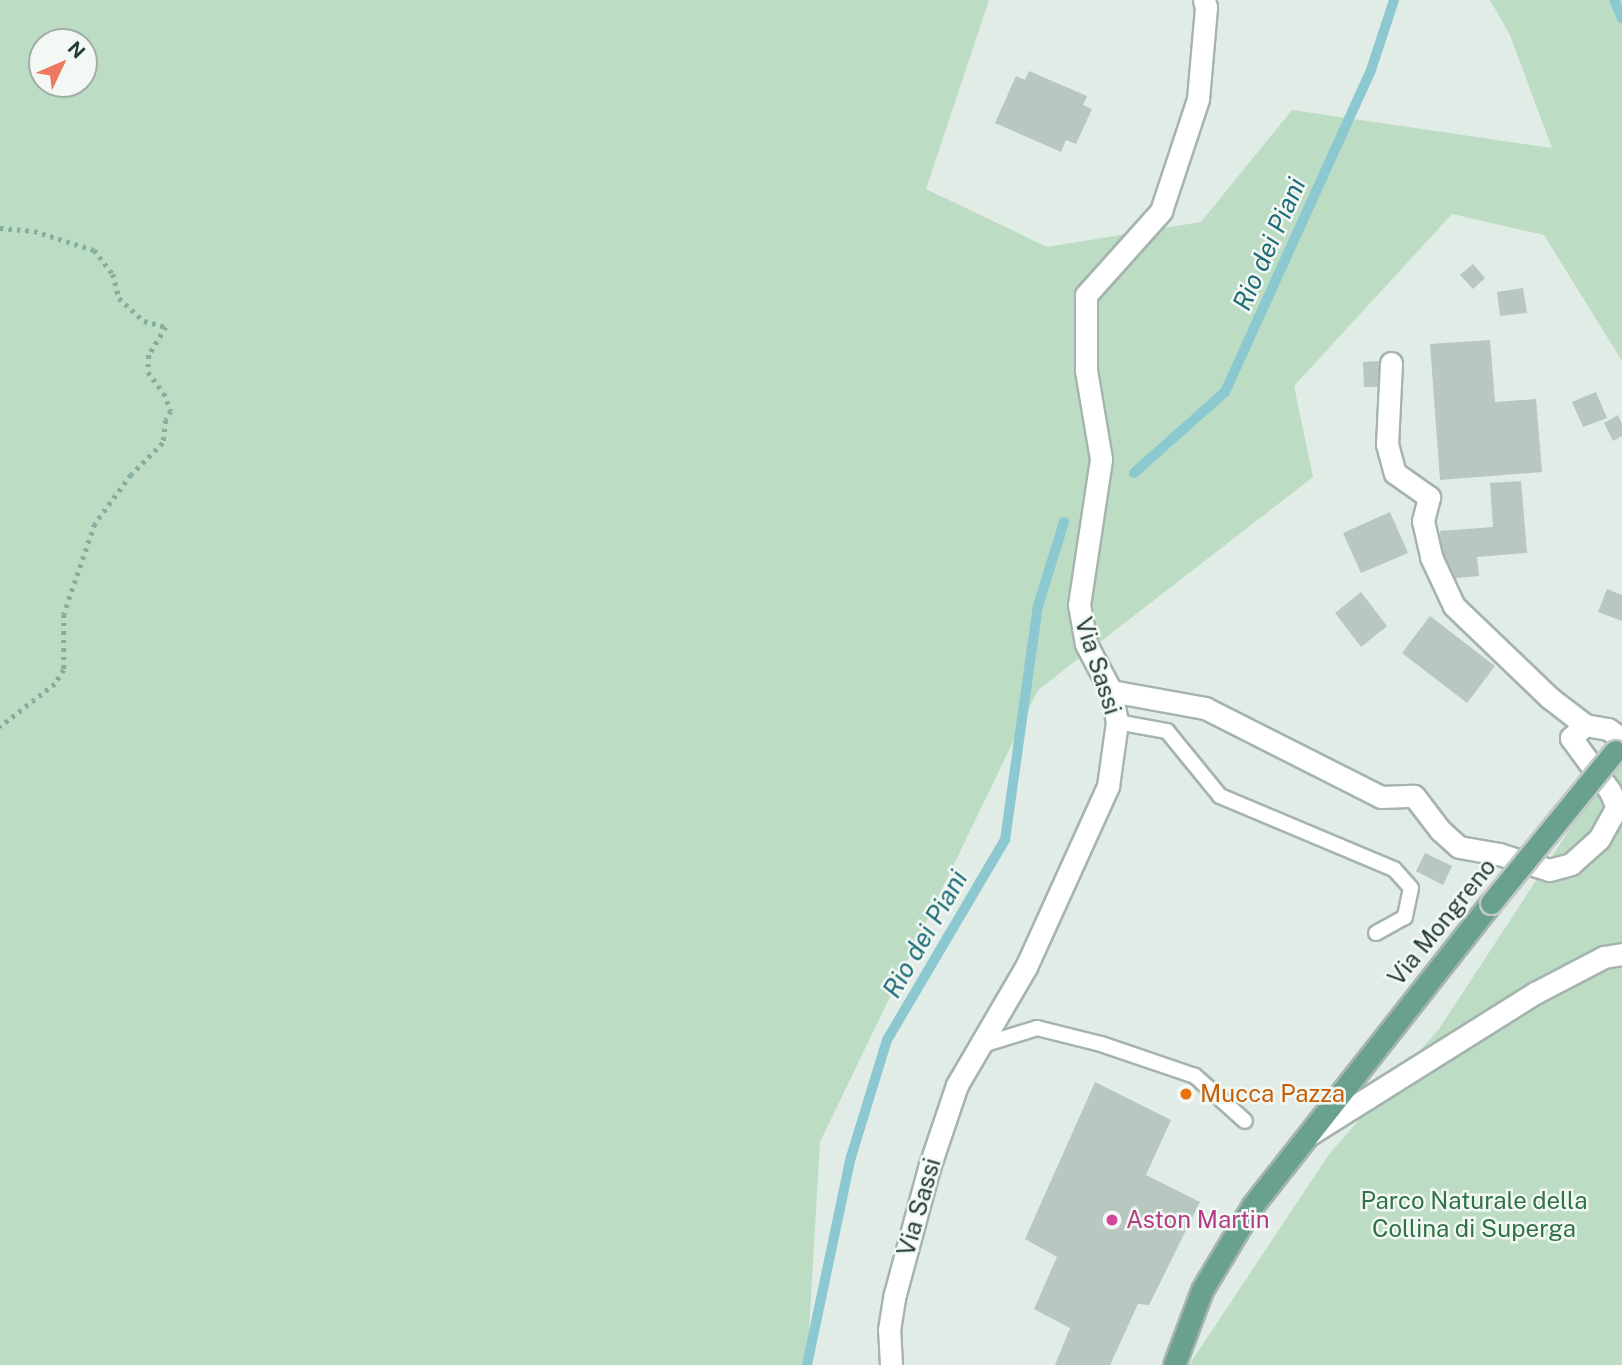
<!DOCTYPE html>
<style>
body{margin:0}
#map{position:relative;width:1622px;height:1365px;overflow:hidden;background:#e2ece7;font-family:"Public Sans",sans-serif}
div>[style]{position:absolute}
.green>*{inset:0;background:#bcdcc3}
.stream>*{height:10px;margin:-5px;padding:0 5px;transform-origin:5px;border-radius:5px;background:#8cc8cf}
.building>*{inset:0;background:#b8c7c0}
.path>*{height:4.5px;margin-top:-2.25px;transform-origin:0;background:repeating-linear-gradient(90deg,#84ae9f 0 3.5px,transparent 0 8.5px)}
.roads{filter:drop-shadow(2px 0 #a5b4ae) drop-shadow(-2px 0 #a5b4ae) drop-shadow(0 2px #a5b4ae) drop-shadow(0 -2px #a5b4ae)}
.lane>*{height:14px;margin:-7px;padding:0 7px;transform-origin:7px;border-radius:7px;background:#fff}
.street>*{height:21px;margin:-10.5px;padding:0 10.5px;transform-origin:10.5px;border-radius:10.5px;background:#fff}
.primary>*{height:21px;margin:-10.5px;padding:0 10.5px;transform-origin:10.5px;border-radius:10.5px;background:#69a08e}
.bridges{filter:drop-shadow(2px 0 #c1c8c6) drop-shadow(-2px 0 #c1c8c6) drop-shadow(0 2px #c1c8c6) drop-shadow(0 -2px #c1c8c6)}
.primary-bridge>*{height:21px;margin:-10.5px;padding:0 10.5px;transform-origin:10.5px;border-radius:10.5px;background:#69a08e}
.dots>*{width:19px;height:19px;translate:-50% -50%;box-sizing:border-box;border:4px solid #f3f8f5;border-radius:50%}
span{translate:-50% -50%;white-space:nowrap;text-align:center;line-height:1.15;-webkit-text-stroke:5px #f3f8f5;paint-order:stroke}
.street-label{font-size:24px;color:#233c34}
.food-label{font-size:24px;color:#c56008}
.left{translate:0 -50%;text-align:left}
.park-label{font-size:24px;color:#2f7245}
.hotel-label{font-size:24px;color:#b23c85}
.water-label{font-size:26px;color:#1f6d76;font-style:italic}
.north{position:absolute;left:28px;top:28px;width:70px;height:70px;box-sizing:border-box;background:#f3f8f5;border:2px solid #a0ada8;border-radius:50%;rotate:46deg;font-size:19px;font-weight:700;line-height:28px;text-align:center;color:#233c34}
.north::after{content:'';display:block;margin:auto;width:24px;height:32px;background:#ed7a60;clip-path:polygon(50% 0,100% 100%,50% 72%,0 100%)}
</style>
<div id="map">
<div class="green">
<i style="clip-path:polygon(evenodd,0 0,989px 0,926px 189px,1047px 247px,1201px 222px,1292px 110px,1552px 148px,1510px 35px,1490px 0,1622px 0,1622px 361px,1544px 235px,1452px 214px,1294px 386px,1313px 477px,1038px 690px,820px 1142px,807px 1365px,0 1365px,0 0,42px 42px,84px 42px,84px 84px,42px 84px,42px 42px)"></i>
<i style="clip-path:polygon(1622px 749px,1622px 1365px,1189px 1365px,1330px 1153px,1439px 1029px)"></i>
</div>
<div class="stream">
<i style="left:1614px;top:0;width:20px;rotate:66deg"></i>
<i style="left:1134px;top:473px;width:122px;rotate:-41.7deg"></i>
<i style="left:1225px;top:392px;width:354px;rotate:-65.6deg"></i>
<i style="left:1371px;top:70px;width:74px;rotate:-71.8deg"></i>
<i style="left:807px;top:1365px;width:213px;rotate:-78.1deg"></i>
<i style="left:851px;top:1157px;width:122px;rotate:-72.9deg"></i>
<i style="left:887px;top:1040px;width:232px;rotate:-59.5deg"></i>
<i style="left:1005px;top:840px;width:236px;rotate:-82deg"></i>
<i style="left:1038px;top:606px;width:88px;rotate:-72.8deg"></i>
</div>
<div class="building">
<i style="clip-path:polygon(1029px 71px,1087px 96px,1083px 105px,1092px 109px,1076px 144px,1066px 140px,1061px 152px,995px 123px,1016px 76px,1025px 80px)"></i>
<i style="clip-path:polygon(1473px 264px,1485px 278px,1473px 289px,1460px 275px)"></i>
<i style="clip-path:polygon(1523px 288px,1527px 313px,1500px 316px,1497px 292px)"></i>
<i style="clip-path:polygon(1490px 340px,1495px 402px,1536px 399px,1542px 472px,1440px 480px,1430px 344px)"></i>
<i style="clip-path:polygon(1379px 361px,1380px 387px,1364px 387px,1363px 362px)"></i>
<i style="clip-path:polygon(1596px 392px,1607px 418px,1583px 427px,1572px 402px)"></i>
<i style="clip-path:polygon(1618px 415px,1622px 424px,1622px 436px,1613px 441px,1604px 423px)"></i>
<i style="clip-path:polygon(1521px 481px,1527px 553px,1477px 557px,1479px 576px,1444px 579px,1440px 531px,1493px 527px,1490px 483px)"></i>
<i style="clip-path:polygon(1390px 512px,1408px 553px,1361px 573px,1343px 533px)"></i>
<i style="clip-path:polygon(1607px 589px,1622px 595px,1622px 621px,1598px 612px)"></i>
<i style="clip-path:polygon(1361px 592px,1387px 626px,1361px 647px,1335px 613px)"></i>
<i style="clip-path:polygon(1430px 616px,1495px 666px,1467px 703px,1402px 653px)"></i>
<i style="clip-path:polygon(1425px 853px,1452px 866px,1443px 885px,1416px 871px)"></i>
<i style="clip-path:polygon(1095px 1082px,1171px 1120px,1146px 1175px,1200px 1202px,1149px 1305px,1138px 1304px,1110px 1365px,1055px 1365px,1070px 1328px,1034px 1309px,1057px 1257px,1025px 1239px)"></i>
</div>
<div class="path">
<i style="left:0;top:228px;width:34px;rotate:5deg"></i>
<i style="left:34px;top:231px;width:63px;rotate:17.6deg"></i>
<i style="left:94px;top:250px;width:31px;rotate:52deg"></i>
<i style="left:113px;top:274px;width:25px;rotate:76deg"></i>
<i style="left:119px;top:298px;width:34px;rotate:43deg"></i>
<i style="left:144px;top:321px;width:23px;rotate:15deg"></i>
<i style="left:166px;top:327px;width:33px;rotate:121deg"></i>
<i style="left:149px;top:355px;width:17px;rotate:93deg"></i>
<i style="left:148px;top:372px;width:26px;rotate:53deg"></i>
<i style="left:164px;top:393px;width:19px;rotate:69deg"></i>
<i style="left:171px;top:411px;width:10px;rotate:119deg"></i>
<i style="left:166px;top:420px;width:23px;rotate:97deg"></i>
<i style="left:163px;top:443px;width:45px;rotate:135deg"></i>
<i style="left:131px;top:475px;width:61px;rotate:126.3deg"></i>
<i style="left:95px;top:524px;width:95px;rotate:109deg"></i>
<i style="left:64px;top:614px;width:56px;rotate:90deg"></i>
<i style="left:64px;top:670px;width:17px;rotate:123deg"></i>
<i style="left:55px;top:684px;width:70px;rotate:142deg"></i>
</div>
<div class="roads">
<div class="lane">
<i style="left:1117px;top:722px;width:51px;rotate:10.2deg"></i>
<i style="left:1167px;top:731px;width:84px;rotate:50.8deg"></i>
<i style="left:1220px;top:796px;width:189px;rotate:22.8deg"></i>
<i style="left:1394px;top:869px;width:25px;rotate:48deg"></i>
<i style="left:1411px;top:888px;width:30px;rotate:102deg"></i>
<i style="left:1405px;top:917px;width:33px;rotate:151deg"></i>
<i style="left:979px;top:1046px;width:61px;rotate:-17.2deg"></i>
<i style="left:1037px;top:1028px;width:66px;rotate:14deg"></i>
<i style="left:1101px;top:1044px;width:99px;rotate:18.8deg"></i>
<i style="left:1195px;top:1076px;width:67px;rotate:42deg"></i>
</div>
<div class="street">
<i style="left:1391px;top:363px;width:81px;rotate:92.8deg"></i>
<i style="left:1387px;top:444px;width:30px;rotate:75deg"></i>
<i style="left:1395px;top:473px;width:42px;rotate:35.2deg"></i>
<i style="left:1429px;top:497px;width:25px;rotate:104deg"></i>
<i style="left:1423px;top:521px;width:37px;rotate:77deg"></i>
<i style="left:1431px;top:557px;width:54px;rotate:64.9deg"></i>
<i style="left:1454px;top:606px;width:133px;rotate:43.8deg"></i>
<i style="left:1550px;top:698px;width:44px;rotate:37.6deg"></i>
<i style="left:1585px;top:725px;width:23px;rotate:10deg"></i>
<i style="left:1608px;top:729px;width:17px;rotate:36deg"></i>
<i style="left:1111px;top:691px;width:96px;rotate:10.3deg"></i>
<i style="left:1205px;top:708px;width:197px;rotate:26.8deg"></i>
<i style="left:1381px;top:797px;width:33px;rotate:-2deg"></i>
<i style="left:1414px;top:796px;width:43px;rotate:52.6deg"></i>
<i style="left:1440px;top:830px;width:25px;rotate:42deg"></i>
<i style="left:1459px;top:847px;width:41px;rotate:9.9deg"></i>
<i style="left:1499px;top:854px;width:52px;rotate:17.7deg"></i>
<i style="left:1549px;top:870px;width:23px;rotate:-15deg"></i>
<i style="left:1571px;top:864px;width:38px;rotate:-42deg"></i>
<i style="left:1599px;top:839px;width:37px;rotate:-61deg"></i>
<i style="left:1617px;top:807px;width:17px;rotate:-114deg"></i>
<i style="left:1610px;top:791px;width:66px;rotate:-126.3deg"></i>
<i style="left:1571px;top:738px;width:19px;rotate:-43deg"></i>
<i style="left:1310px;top:1134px;width:266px;rotate:-32.1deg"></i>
<i style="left:1535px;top:993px;width:78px;rotate:-27.6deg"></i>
<i style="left:1604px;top:957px;width:18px;rotate:-9deg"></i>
<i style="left:891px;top:1365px;width:35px;rotate:-93deg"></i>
<i style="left:889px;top:1330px;width:36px;rotate:-81deg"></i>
<i style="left:895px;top:1294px;width:131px;rotate:-74.9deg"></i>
<i style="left:929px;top:1168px;width:88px;rotate:-71.4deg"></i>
<i style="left:957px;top:1085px;width:137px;rotate:-59.7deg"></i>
<i style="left:1026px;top:967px;width:199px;rotate:-65.6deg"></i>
<i style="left:1108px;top:786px;width:65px;rotate:-82deg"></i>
<i style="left:1117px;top:722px;width:32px;rotate:-101deg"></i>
<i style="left:1111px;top:691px;width:53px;rotate:-118deg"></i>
<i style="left:1086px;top:644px;width:40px;rotate:-100deg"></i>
<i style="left:1079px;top:605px;width:148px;rotate:-81.4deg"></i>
<i style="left:1101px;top:459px;width:90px;rotate:-99.6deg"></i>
<i style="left:1086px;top:370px;width:75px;rotate:-90deg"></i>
<i style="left:1086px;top:295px;width:113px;rotate:-48.2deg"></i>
<i style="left:1161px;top:211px;width:118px;rotate:-71.7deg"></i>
<i style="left:1198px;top:99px;width:92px;rotate:-85deg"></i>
<i style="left:1206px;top:7px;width:7px;rotate:-106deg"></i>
</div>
<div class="primary">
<i style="left:1174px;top:1365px;width:80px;rotate:-69.5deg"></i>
<i style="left:1202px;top:1290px;width:99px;rotate:-59deg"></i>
<i style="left:1253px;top:1205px;width:385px;rotate:-51.8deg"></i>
</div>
</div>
<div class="bridges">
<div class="primary-bridge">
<i style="left:1491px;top:903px;width:196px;rotate:-50.8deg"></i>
</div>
</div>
<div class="dots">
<i style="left:1186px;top:1094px;background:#e8710a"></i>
<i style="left:1112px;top:1220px;background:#d1479c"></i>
</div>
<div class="street-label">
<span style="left:1098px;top:666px;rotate:72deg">Via Sassi</span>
<span style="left:1442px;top:922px;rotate:-51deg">Via Mongreno</span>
<span style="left:919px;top:1207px;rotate:-74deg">Via Sassi</span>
</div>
<div class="food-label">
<span class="left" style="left:1200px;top:1094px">Mucca Pazza</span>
</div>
<div class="park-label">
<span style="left:1474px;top:1215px">Parco Naturale della<br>Collina di Superga</span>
</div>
<div class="hotel-label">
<span class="left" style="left:1126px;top:1220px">Aston Martin</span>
</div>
<div class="water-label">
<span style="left:1269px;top:244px;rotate:-66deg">Rio dei Piani</span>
<span style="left:925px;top:934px;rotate:-60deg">Rio dei Piani</span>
</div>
<div class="north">N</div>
</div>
